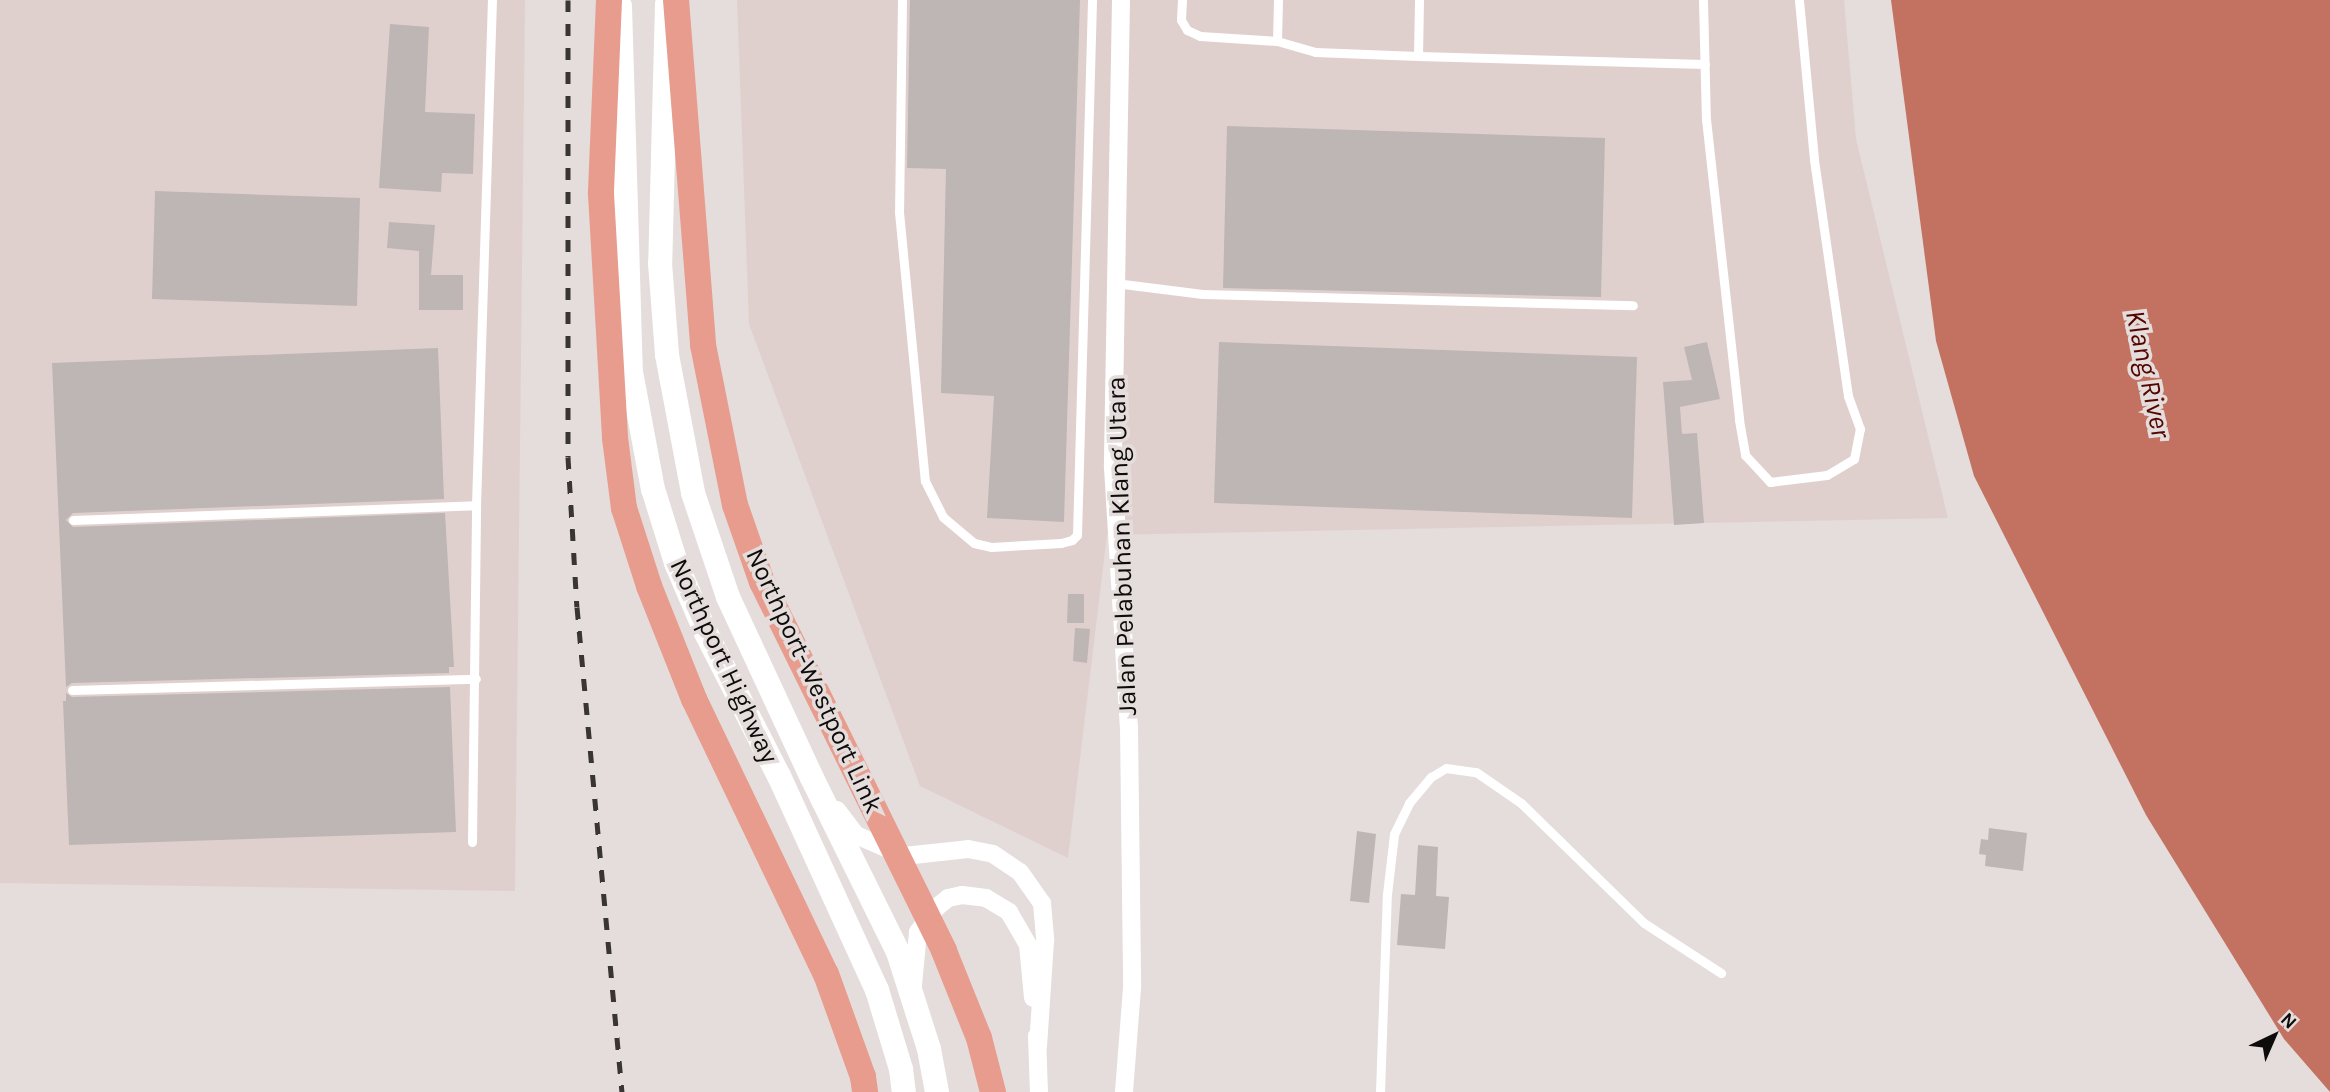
<!DOCTYPE html>
<style>
body{margin:0}
#map{position:relative;width:2330px;height:1092px;overflow:hidden;background:#e4dddb;font-family:Karla,sans-serif}
div>[style]{position:absolute}
.built>*{inset:0;background:#e0d0cd}
.water>*{inset:0;background:#c37262}
.building>*{inset:0;background:#bdb6b4}
.lane>*{height:9px;margin:-4.5px;padding:0 4.5px;transform-origin:4.5px;border-radius:4.5px;background:#fff}
.street>*{height:18px;margin:-9px;padding:0 9px;transform-origin:9px;border-radius:9px;background:#fff}
.secondary>*{height:24px;margin:-12px;padding:0 12px;transform-origin:12px;border-radius:12px;background:#fff}
.primary>*{height:26px;margin:-13px;padding:0 13px;transform-origin:13px;border-radius:13px;background:#e79c8e}
.rail>*{height:5px;margin-top:-2.5px;transform-origin:0;background:repeating-linear-gradient(90deg,#393535 0 12px,transparent 0 24px)}
span{translate:-50% -50%;white-space:nowrap;text-align:center;line-height:1.15;-webkit-text-stroke:7px #e4dddb;paint-order:stroke}
.street-label{font-size:26px;color:#0e0b0b}
.water-label{font-size:28px;color:#530600;font-style:italic}
.north{position:absolute;left:2239px;top:1001px;width:70px;height:70px;-webkit-text-stroke:5px #e4dddb;paint-order:stroke;rotate:44deg;font-size:19px;font-weight:700;line-height:28px;text-align:center;color:#0e0b0b}
.north::after{content:'';display:block;margin:auto;width:24px;height:32px;background:#0e0b0b;clip-path:polygon(50% 0,100% 100%,50% 72%,0 100%)}
</style>
<div id="map">
<div class="built">
<i style="clip-path:polygon(0 0,525px 0,515px 891px,0 883px)"></i>
<i style="clip-path:polygon(737px 0,1844px 0,1856px 139px,1948px 518px,1107px 535px,1068px 858px,920px 786px,749px 324px)"></i>
</div>
<div class="water">
<i style="clip-path:polygon(1891px 0,2330px 0,2330px 1092px,2284px 1039px,2146px 815px,1974px 476px,1936px 341px)"></i>
</div>
<div class="building">
<i style="clip-path:polygon(910px 0,1080px 0,1064px 522px,987px 518px,994px 396px,941px 393px,946px 169px,907px 168px)"></i>
<i style="clip-path:polygon(390px 24px,429px 27px,425px 112px,475px 114px,473px 174px,442px 173px,441px 192px,379px 188px)"></i>
<i style="clip-path:polygon(1227px 126px,1605px 138px,1601px 297px,1223px 288px)"></i>
<i style="clip-path:polygon(155px 191px,360px 198px,357px 306px,152px 299px)"></i>
<i style="clip-path:polygon(389px 222px,435px 225px,431px 275px,463px 275px,463px 310px,419px 310px,419px 251px,387px 248px)"></i>
<i style="clip-path:polygon(1219px 342px,1637px 357px,1632px 518px,1214px 503px)"></i>
<i style="clip-path:polygon(1707px 342px,1720px 399px,1680px 407px,1682px 434px,1697px 433px,1704px 523px,1674px 525px,1663px 382px,1692px 380px,1684px 347px)"></i>
<i style="clip-path:polygon(438px 348px,444px 499px,73px 513px,66px 520px,73px 527px,445px 513px,454px 667px,449px 667px,449px 673px,72px 683px,66px 687px,52px 363px)"></i>
<i style="clip-path:polygon(1068px 594px,1084px 594px,1084px 623px,1067px 623px)"></i>
<i style="clip-path:polygon(1075px 628px,1090px 629px,1087px 663px,1073px 661px)"></i>
<i style="clip-path:polygon(450px 687px,456px 832px,69px 845px,63px 701px,66px 701px,66px 693px,72px 697px)"></i>
<i style="clip-path:polygon(1989px 828px,2027px 833px,2023px 871px,1985px 866px,1986px 855px,1979px 854px,1981px 839px,1988px 840px)"></i>
<i style="clip-path:polygon(1357px 831px,1376px 834px,1369px 903px,1350px 901px)"></i>
<i style="clip-path:polygon(1418px 845px,1438px 847px,1436px 896px,1449px 897px,1445px 949px,1397px 945px,1401px 894px,1415px 895px)"></i>
</div>
<div class="lane">
<i style="left:902px;top:0;width:212px;rotate:90.8deg"></i>
<i style="left:899px;top:212px;width:270px;rotate:84.5deg"></i>
<i style="left:925px;top:481px;width:40px;rotate:63.4deg"></i>
<i style="left:943px;top:517px;width:40px;rotate:40deg"></i>
<i style="left:974px;top:543px;width:17px;rotate:13deg"></i>
<i style="left:991px;top:547px;width:70px;rotate:-3.3deg"></i>
<i style="left:1061px;top:543px;width:11px;rotate:-15deg"></i>
<i style="left:1072px;top:540px;width:7px;rotate:-45deg"></i>
<i style="left:1077px;top:535px;width:535px;rotate:-88.39deg"></i>
<i style="left:1182px;top:0;width:20px;rotate:93deg"></i>
<i style="left:1181px;top:20px;width:12px;rotate:59deg"></i>
<i style="left:1187px;top:30px;width:14px;rotate:25deg"></i>
<i style="left:1200px;top:36px;width:77px;rotate:3.7deg"></i>
<i style="left:1277px;top:41px;width:40px;rotate:16deg"></i>
<i style="left:1315px;top:52px;width:103px;rotate:2.2deg"></i>
<i style="left:1419px;top:0;width:56px;rotate:91deg"></i>
<i style="left:1418px;top:56px;width:287px;rotate:1.6deg"></i>
<i style="left:1703px;top:0;width:119px;rotate:88.6deg"></i>
<i style="left:1706px;top:119px;width:303px;rotate:83.7deg"></i>
<i style="left:1739px;top:420px;width:36px;rotate:80deg"></i>
<i style="left:1745px;top:455px;width:37px;rotate:47deg"></i>
<i style="left:1770px;top:482px;width:57px;rotate:-7deg"></i>
<i style="left:1827px;top:475px;width:31px;rotate:-31deg"></i>
<i style="left:1854px;top:459px;width:31px;rotate:-79deg"></i>
<i style="left:1860px;top:429px;width:35px;rotate:-110deg"></i>
<i style="left:1848px;top:396px;width:239px;rotate:-98.2deg"></i>
<i style="left:1814px;top:159px;width:160px;rotate:-95.4deg"></i>
<i style="left:1277px;top:41px;width:41px;rotate:-88.6deg"></i>
<i style="left:1115px;top:283px;width:88px;rotate:7.2deg"></i>
<i style="left:1202px;top:294px;width:431px;rotate:1.5deg"></i>
<i style="left:73px;top:520px;width:403px;rotate:-2.1deg"></i>
<i style="left:72px;top:690px;width:404px;rotate:-1.6deg"></i>
<i style="left:472px;top:842px;width:337px;rotate:-89.3deg"></i>
<i style="left:476px;top:505px;width:505px;rotate:-88.19deg"></i>
<i style="left:1380px;top:1092px;width:198px;rotate:-88deg"></i>
<i style="left:1387px;top:894px;width:60px;rotate:-83.3deg"></i>
<i style="left:1394px;top:834px;width:34px;rotate:-64deg"></i>
<i style="left:1409px;top:803px;width:34px;rotate:-50deg"></i>
<i style="left:1431px;top:777px;width:17px;rotate:-31deg"></i>
<i style="left:1446px;top:768px;width:30px;rotate:8deg"></i>
<i style="left:1476px;top:772px;width:55px;rotate:34.6deg"></i>
<i style="left:1521px;top:803px;width:172px;rotate:44.3deg"></i>
<i style="left:1644px;top:923px;width:92px;rotate:33deg"></i>
</div>
<div class="street">
<i style="left:1121px;top:0;width:468px;rotate:91deg"></i>
<i style="left:1113px;top:468px;width:260px;rotate:86.5deg"></i>
<i style="left:1129px;top:728px;width:260px;rotate:89.3deg"></i>
<i style="left:1132px;top:988px;width:104px;rotate:94.4deg"></i>
<i style="left:837px;top:810px;width:31px;rotate:53deg"></i>
<i style="left:856px;top:835px;width:52px;rotate:23.6deg"></i>
<i style="left:904px;top:856px;width:64px;rotate:-6.2deg"></i>
<i style="left:968px;top:849px;width:25px;rotate:11deg"></i>
<i style="left:993px;top:854px;width:32px;rotate:34deg"></i>
<i style="left:1020px;top:872px;width:38px;rotate:55deg"></i>
<i style="left:1042px;top:903px;width:38px;rotate:85deg"></i>
<i style="left:1045px;top:941px;width:105px;rotate:93.8deg"></i>
<i style="left:913px;top:985px;width:53px;rotate:-84.6deg"></i>
<i style="left:918px;top:932px;width:31px;rotate:-53deg"></i>
<i style="left:937px;top:907px;width:14px;rotate:-39deg"></i>
<i style="left:948px;top:898px;width:14px;rotate:-12deg"></i>
<i style="left:962px;top:895px;width:24px;rotate:7deg"></i>
<i style="left:986px;top:898px;width:27px;rotate:31deg"></i>
<i style="left:1009px;top:912px;width:38px;rotate:60deg"></i>
<i style="left:1028px;top:945px;width:53px;rotate:84.6deg"></i>
<i style="left:1037px;top:1036px;width:56px;rotate:88deg"></i>
</div>
<div class="secondary">
<i style="left:667px;top:4px;width:259px;rotate:91.5deg"></i>
<i style="left:660px;top:263px;width:92px;rotate:85.6deg"></i>
<i style="left:667px;top:355px;width:140px;rotate:79.3deg"></i>
<i style="left:693px;top:493px;width:110px;rotate:71.4deg"></i>
<i style="left:728px;top:597px;width:200px;rotate:65.1deg"></i>
<i style="left:812px;top:778px;width:194px;rotate:63.7deg"></i>
<i style="left:898px;top:952px;width:102px;rotate:72.3deg"></i>
<i style="left:929px;top:1049px;width:44px;rotate:79.5deg"></i>
<i style="left:620px;top:6px;width:366px;rotate:88.3deg"></i>
<i style="left:631px;top:372px;width:119px;rotate:79.4deg"></i>
<i style="left:653px;top:489px;width:77px;rotate:72.7deg"></i>
<i style="left:676px;top:563px;width:76px;rotate:66.8deg"></i>
<i style="left:706px;top:633px;width:161px;rotate:63deg"></i>
<i style="left:779px;top:776px;width:235px;rotate:65.4deg"></i>
<i style="left:877px;top:990px;width:83px;rotate:73.1deg"></i>
<i style="left:901px;top:1069px;width:23px;rotate:83deg"></i>
</div>
<div class="primary">
<i style="left:609px;top:0;width:194px;rotate:92.4deg"></i>
<i style="left:601px;top:194px;width:244px;rotate:86.7deg"></i>
<i style="left:615px;top:438px;width:71px;rotate:82.7deg"></i>
<i style="left:624px;top:508px;width:82px;rotate:72.2deg"></i>
<i style="left:649px;top:586px;width:122px;rotate:68.3deg"></i>
<i style="left:694px;top:699px;width:305px;rotate:64.4deg"></i>
<i style="left:826px;top:974px;width:109px;rotate:70.2deg"></i>
<i style="left:863px;top:1077px;width:15px;rotate:82deg"></i>
<i style="left:676px;top:0;width:346px;rotate:85.5deg"></i>
<i style="left:703px;top:345px;width:163px;rotate:78.7deg"></i>
<i style="left:735px;top:505px;width:82px;rotate:70.7deg"></i>
<i style="left:762px;top:582px;width:411px;rotate:63.7deg"></i>
<i style="left:944px;top:951px;width:94px;rotate:68.1deg"></i>
<i style="left:979px;top:1038px;width:56px;rotate:75.5deg"></i>
</div>
<div class="rail">
<i style="left:568px;top:0;width:457px;rotate:90deg"></i>
<i style="left:568px;top:457px;width:150px;rotate:86.6deg"></i>
<i style="left:577px;top:607px;width:487px;rotate:84.7deg"></i>
</div>
<div class="street-label">
<span style="left:1122px;top:546px;rotate:-92deg">Jalan Pelabuhan Klang Utara</span>
<span style="left:724px;top:661px;rotate:65deg">Northport Highway</span>
<span style="left:814px;top:681px;rotate:65deg">Northport-Westport Link</span>
</div>
<div class="water-label">
<span style="left:2148px;top:374px;rotate:78deg">Klang River</span>
</div>
<div class="north">N</div>
</div>
